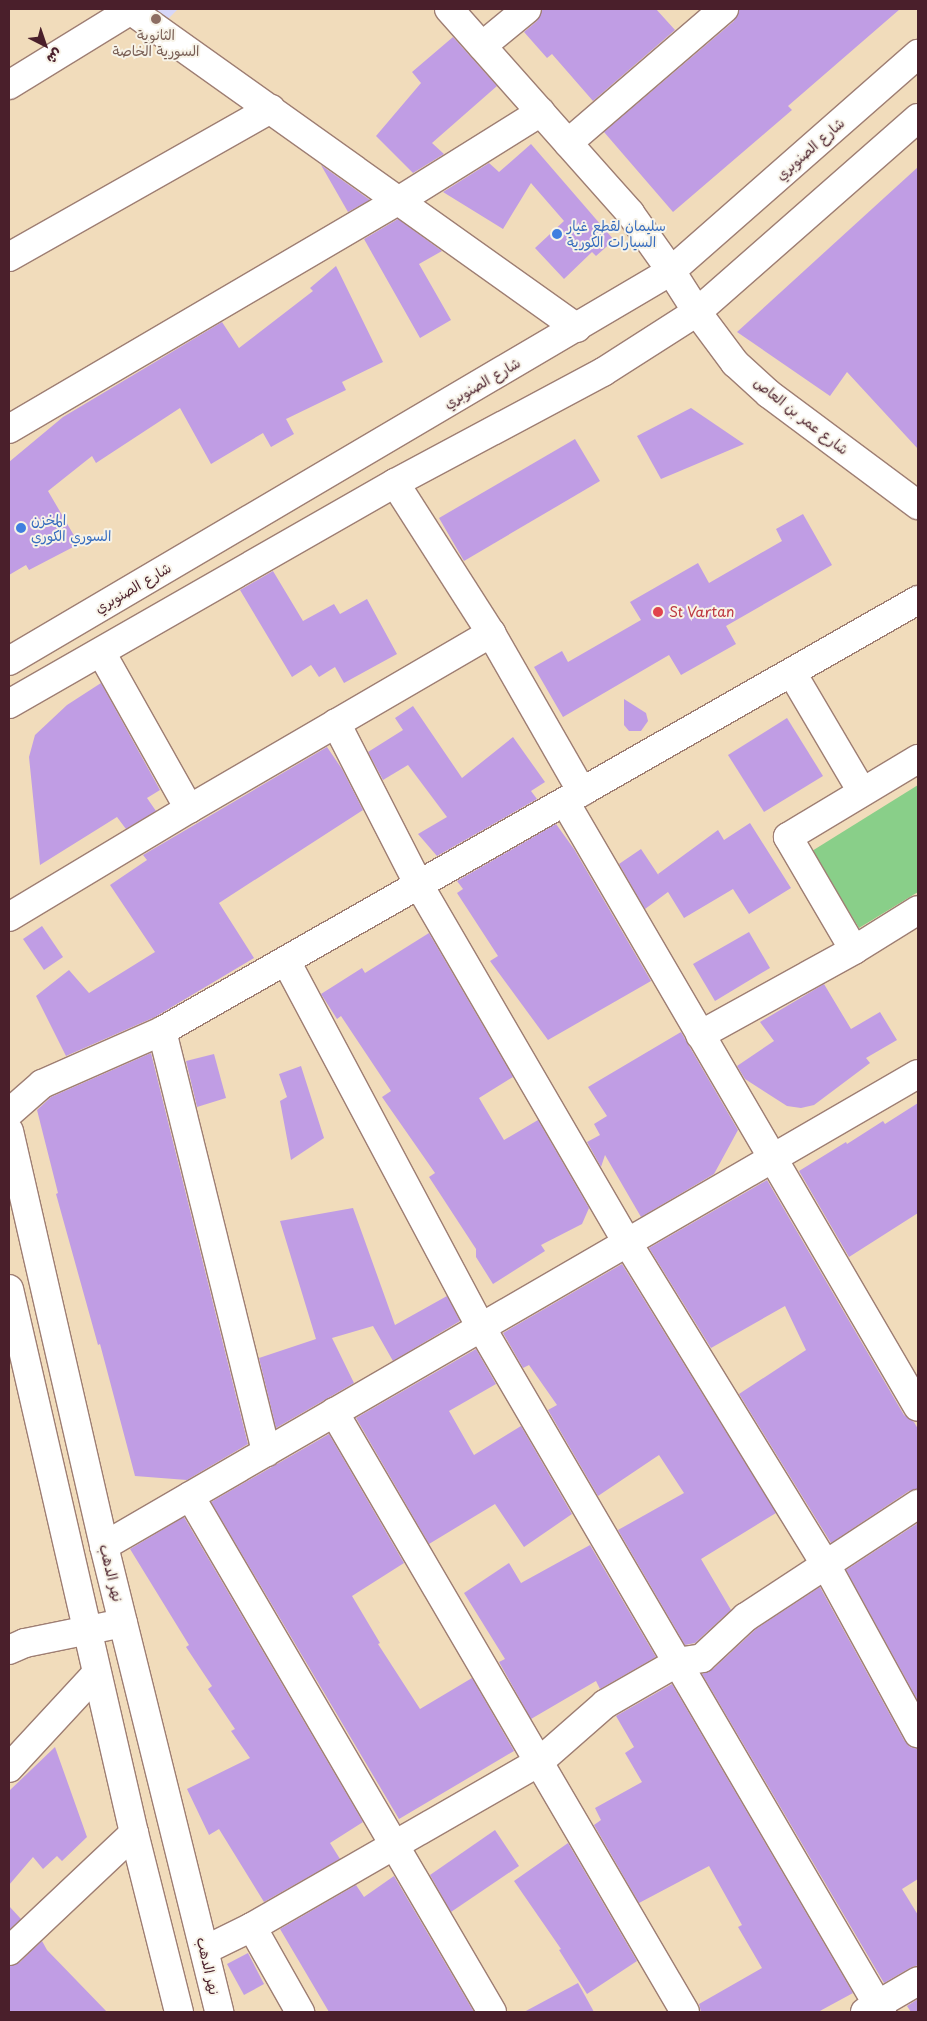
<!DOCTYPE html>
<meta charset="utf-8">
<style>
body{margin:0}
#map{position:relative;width:927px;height:2021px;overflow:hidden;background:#f1dcbb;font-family:"Playpen Sans","Playpen Sans Arabic",sans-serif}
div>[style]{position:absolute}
.built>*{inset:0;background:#d7d7f8}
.green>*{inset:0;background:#89cf89}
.building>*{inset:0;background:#c09de4}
.roads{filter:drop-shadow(1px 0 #9e7e73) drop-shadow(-1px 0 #9e7e73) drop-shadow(0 1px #9e7e73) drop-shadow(0 -1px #9e7e73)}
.minor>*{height:28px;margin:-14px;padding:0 14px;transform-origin:14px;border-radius:14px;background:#fff}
.major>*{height:28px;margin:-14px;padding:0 14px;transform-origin:14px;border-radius:14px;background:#fff}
.dots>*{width:14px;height:14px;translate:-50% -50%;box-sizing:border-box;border:2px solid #f7f3e8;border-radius:50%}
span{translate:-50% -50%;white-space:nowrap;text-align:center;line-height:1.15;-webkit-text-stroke:4px #f7f3e8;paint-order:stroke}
.education-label{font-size:14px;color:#785e54}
.street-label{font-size:14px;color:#4a1f2b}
.shop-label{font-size:14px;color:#366cbe}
.left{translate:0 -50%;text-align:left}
.health-label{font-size:14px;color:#be3a42}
.frame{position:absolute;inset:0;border:10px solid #4a1f2b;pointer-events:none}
.north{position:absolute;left:20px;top:20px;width:50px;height:50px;-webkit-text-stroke:4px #f7f3e8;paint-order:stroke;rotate:139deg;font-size:14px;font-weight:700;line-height:20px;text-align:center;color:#4a1f2b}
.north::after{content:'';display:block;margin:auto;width:18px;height:22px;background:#4a1f2b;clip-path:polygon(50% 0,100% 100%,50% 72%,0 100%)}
</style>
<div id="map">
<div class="built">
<i style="clip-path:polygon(131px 9px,178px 9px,158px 29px)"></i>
</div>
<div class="green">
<i style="clip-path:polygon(918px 785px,918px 892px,859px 928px,812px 851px)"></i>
</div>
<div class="building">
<i style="clip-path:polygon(542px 9px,656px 9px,675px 30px,593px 101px,552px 54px,547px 58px,524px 32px,537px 21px)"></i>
<i style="clip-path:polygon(739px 9px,900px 9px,788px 106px,792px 110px,673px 212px,604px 132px,734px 21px)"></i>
<i style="clip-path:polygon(453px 37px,497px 86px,432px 143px,444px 154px,413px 173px,376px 136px,421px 83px,412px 72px)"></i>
<i style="clip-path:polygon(531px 144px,614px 240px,596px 256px,592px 252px,564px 279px,535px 248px,564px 221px,531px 183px,503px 229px,443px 192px,489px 163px,499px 172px)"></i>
<i style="clip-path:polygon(321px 165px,370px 200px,348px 212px)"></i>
<i style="clip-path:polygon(918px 167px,918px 449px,847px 372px,830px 396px,737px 332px)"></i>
<i style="clip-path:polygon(398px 219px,442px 251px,419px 264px,451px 320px,420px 338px,364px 239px)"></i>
<i style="clip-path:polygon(336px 266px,383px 362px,342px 382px,346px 390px,286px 419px,294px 434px,271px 447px,263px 433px,211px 464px,180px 408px,96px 463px,92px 456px,48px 491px,79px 544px,29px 570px,26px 565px,9px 575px,9px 462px,63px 417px,222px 322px,239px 348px,313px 291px,310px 288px)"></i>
<i style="clip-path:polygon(691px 408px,744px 444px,661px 479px,637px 436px)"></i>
<i style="clip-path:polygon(575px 439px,600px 481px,464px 561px,439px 518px)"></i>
<i style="clip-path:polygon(803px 514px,832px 565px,726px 626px,736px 644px,681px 675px,669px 655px,563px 717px,534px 667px,562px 651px,568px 662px,641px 620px,630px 602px,698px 563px,709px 583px,782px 541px,776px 529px)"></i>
<i style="clip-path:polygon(273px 571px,303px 621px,334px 604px,340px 614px,367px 599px,397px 654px,344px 683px,335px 667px,319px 677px,311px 665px,292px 677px,240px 590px)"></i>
<i style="clip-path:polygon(101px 683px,160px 790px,147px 798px,156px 811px,126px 829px,117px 817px,40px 865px,29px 757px,35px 735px,67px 705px)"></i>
<i style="clip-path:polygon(624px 699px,646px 713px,648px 721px,641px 731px,629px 731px,624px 725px)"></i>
<i style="clip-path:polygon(413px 706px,462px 778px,513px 737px,545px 782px,531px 791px,537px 799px,437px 856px,418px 834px,447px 817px,408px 765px,383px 780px,368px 752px,403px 730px,395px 718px)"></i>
<i style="clip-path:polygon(787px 718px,823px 776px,764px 812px,728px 755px)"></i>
<i style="clip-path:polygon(327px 747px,342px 769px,363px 810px,219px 903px,254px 958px,155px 1017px,66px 1056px,36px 996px,69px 970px,89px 993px,155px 952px,110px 885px,147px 860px,143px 855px)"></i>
<i style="clip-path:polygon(750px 823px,791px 888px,749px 914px,733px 889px,684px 918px,668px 892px,645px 909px,619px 864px,641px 849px,659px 876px,658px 874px,718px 830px,724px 840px)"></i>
<i style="clip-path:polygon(556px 824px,574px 849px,651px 981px,548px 1040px,490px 961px,498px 956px,457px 893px,463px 889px,457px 881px)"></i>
<i style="clip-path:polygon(42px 926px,63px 957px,44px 970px,23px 939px)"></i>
<i style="clip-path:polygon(749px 932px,770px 968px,715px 1001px,693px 964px)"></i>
<i style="clip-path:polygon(429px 933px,513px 1077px,479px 1098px,504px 1140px,538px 1120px,589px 1208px,582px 1224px,541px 1245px,545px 1251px,493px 1284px,476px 1257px,476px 1249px,429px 1177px,435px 1173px,382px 1097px,391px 1091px,341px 1016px,337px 1019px,321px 994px,362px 968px,365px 973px)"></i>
<i style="clip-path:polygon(824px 984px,851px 1029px,880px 1012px,897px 1040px,866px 1058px,870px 1063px,814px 1105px,801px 1108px,787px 1106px,745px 1079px,737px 1066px,774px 1041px,760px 1022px)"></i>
<i style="clip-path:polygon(681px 1032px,738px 1130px,714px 1174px,641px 1217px,605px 1155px,601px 1167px,587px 1142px,600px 1135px,594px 1124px,607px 1116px,588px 1087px)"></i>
<i style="clip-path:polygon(151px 1053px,248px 1444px,187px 1480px,135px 1476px,100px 1344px,98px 1345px,56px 1194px,58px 1193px,37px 1110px,51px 1097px)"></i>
<i style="clip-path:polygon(214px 1054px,226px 1098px,197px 1107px,186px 1061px)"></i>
<i style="clip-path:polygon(301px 1066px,324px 1138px,291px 1160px,280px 1101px,287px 1097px,279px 1074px)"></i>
<i style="clip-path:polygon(918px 1103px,918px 1213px,849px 1257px,799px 1171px,846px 1142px,847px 1144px,883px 1121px,885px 1124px)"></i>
<i style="clip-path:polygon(767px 1180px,904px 1415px,914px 1422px,918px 1429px,918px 1489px,909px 1491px,831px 1543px,739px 1394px,806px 1350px,785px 1306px,711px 1348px,649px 1248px)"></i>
<i style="clip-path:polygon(353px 1208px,395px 1325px,447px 1296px,460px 1321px,393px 1361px,373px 1326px,332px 1338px,354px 1383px,276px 1428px,259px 1358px,316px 1339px,280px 1221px)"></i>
<i style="clip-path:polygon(622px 1264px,776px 1513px,701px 1559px,731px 1610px,695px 1643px,685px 1645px,618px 1530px,684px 1493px,659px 1455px,598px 1496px,548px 1410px,557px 1405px,529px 1365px,523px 1368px,503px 1333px)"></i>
<i style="clip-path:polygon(476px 1349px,496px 1384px,449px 1411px,474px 1455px,521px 1426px,572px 1514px,524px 1547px,495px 1504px,429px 1544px,356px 1418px)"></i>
<i style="clip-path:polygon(329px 1434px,404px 1563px,352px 1596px,380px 1643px,378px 1644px,420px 1709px,472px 1678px,514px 1751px,399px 1819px,211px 1502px)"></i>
<i style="clip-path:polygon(184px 1517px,363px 1822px,330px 1843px,340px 1859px,264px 1902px,219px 1829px,209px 1835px,187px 1789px,250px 1758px,231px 1731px,235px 1729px,208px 1689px,212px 1686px,186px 1647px,189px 1645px,130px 1549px)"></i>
<i style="clip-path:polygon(918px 1523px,918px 1701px,846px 1570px)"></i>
<i style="clip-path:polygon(590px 1545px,656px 1657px,600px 1689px,596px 1681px,531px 1719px,499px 1662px,505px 1659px,464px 1593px,509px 1563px,521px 1583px)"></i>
<i style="clip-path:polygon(820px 1587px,904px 1740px,910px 1747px,918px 1749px,918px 1879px,902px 1889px,918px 1915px,918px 1965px,910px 1968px,884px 1983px,702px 1674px,713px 1669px,756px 1629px)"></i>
<i style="clip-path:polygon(672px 1684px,853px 1993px,818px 2012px,701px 2012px,699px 2004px,762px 1968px,738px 1927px,742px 1925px,709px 1866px,639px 1903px,594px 1825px,601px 1820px,595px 1808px,642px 1782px,625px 1753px,634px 1747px,616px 1716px)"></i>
<i style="clip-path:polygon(55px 1747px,87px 1837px,62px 1861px,57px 1856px,43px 1869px,33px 1857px,9px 1885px,9px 1791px)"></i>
<i style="clip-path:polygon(495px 1830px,519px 1866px,451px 1912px,430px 1875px)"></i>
<i style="clip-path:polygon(568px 1843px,637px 1961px,587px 1994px,559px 1950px,561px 1949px,514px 1881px)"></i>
<i style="clip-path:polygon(394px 1876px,474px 2012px,329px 2012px,280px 1929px,356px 1885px,364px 1897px)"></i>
<i style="clip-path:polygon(9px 1906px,21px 1919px,9px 1930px)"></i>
<i style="clip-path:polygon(42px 1941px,47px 1950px,107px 2012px,9px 2012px,9px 1966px,20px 1962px)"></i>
<i style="clip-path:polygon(248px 1953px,264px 1984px,244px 1995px,227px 1964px)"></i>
<i style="clip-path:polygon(578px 1983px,594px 2012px,524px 2012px)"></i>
<i style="clip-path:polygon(918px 1999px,918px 2012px,911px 2012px,907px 2006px)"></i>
</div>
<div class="roads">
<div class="minor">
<i style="left:129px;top:9px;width:550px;rotate:35.45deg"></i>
<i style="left:449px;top:9px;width:273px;rotate:48.4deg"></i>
<i style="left:630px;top:213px;width:71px;rotate:54.7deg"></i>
<i style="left:482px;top:46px;width:58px;rotate:-39.4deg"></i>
<i style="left:9px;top:85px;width:143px;rotate:-31.6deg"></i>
<i style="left:568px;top:143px;width:206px;rotate:-40.7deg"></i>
<i style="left:9px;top:257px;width:301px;rotate:-29.5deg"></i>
<i style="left:697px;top:312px;width:64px;rotate:53.3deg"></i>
<i style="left:735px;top:363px;width:46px;rotate:42.4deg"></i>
<i style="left:769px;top:394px;width:186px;rotate:36.7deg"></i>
<i style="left:9px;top:429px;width:453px;rotate:-30.4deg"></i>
<i style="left:400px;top:200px;width:166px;rotate:-32deg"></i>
<i style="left:395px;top:483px;width:178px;rotate:57.4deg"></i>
<i style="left:491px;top:633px;width:183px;rotate:60.2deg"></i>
<i style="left:101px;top:652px;width:180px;rotate:60.7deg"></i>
<i style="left:792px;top:673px;width:138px;rotate:59.5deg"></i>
<i style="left:336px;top:723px;width:182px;rotate:62.9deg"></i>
<i style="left:419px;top:885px;width:413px;rotate:59.8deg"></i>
<i style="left:627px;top:1242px;width:379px;rotate:58.4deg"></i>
<i style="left:826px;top:1565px;width:192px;rotate:61.3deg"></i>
<i style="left:565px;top:802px;width:700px;rotate:59.74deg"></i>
<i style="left:9px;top:917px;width:210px;rotate:-31deg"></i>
<i style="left:189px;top:809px;width:350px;rotate:-30.2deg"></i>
<i style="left:854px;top:950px;width:131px;rotate:-120.3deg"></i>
<i style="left:788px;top:837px;width:152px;rotate:-31deg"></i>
<i style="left:286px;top:961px;width:415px;rotate:62deg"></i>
<i style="left:481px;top:1327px;width:794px;rotate:59.66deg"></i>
<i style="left:162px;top:1031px;width:434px;rotate:76.1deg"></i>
<i style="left:700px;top:1035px;width:176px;rotate:-28.9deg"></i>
<i style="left:854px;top:950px;width:75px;rotate:-32deg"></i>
<i style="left:9px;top:1113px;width:44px;rotate:-41.3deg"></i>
<i style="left:42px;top:1084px;width:131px;rotate:-23.8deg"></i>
<i style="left:162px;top:1031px;width:870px;rotate:-29.69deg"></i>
<i style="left:334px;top:1412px;width:695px;rotate:59.67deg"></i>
<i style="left:190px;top:1496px;width:598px;rotate:59.66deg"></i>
<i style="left:104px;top:1546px;width:941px;rotate:-30.11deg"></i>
<i style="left:9px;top:1650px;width:17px;rotate:-24deg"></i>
<i style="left:25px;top:1643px;width:100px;rotate:-11.5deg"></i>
<i style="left:9px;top:1768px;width:129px;rotate:-47.2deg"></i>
<i style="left:252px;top:1927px;width:98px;rotate:60.5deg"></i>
<i style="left:205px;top:1950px;width:52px;rotate:-26.1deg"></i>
<i style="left:252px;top:1927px;width:331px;rotate:-29.9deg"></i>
<i style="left:539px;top:1762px;width:88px;rotate:-41.3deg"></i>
<i style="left:605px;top:1704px;width:84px;rotate:-29.9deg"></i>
<i style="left:678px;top:1662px;width:24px;rotate:-9deg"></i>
<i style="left:702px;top:1658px;width:60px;rotate:-43deg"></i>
<i style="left:746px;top:1617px;width:206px;rotate:-33.3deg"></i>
<i style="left:9px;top:1951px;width:172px;rotate:-43.3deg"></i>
<i style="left:865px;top:2012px;width:61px;rotate:-30.3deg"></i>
</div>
<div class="major">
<i style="left:671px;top:271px;width:49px;rotate:57.6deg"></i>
<i style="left:9px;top:661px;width:768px;rotate:-30.5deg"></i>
<i style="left:671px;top:271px;width:329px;rotate:-41.3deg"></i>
<i style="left:9px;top:704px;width:445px;rotate:-29.8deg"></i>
<i style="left:395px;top:483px;width:236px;rotate:-28.1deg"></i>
<i style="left:603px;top:372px;width:112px;rotate:-32.6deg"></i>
<i style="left:697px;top:312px;width:294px;rotate:-41.3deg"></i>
<i style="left:9px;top:1131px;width:426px;rotate:77.1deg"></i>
<i style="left:104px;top:1546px;width:480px;rotate:76.1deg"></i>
<i style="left:9px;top:1289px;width:558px;rotate:77.06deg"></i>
<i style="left:134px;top:1833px;width:185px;rotate:75.9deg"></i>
</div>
</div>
<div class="dots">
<i style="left:156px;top:19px;background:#8d6e63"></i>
<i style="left:557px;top:234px;background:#3f7fe0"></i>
<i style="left:21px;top:528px;background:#3f7fe0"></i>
<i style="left:658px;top:612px;background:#e0444e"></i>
</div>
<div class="education-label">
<span style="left:156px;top:43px">الثانوية<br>السورية الخاصة</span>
</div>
<div class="street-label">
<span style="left:810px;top:149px;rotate:-41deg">شارع الصنوبري</span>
<span style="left:482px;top:383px;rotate:-30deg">شارع الصنوبري</span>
<span style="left:801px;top:416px;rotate:38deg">شارع عمر بن العاص</span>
<span style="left:133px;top:588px;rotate:-30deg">شارع الصنوبري</span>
<span style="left:111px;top:1573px;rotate:76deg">نهر الدهب</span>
<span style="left:208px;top:1966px;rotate:77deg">نهر الدهب</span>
</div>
<div class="shop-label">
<span class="left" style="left:567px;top:234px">سليمان لقطع غيار<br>السيارات الكورية</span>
<span class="left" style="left:31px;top:528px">المخزن<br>السوري الكوري</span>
</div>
<div class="health-label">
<span class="left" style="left:669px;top:612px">St Vartan</span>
</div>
<div class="frame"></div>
<div class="north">ش</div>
</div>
